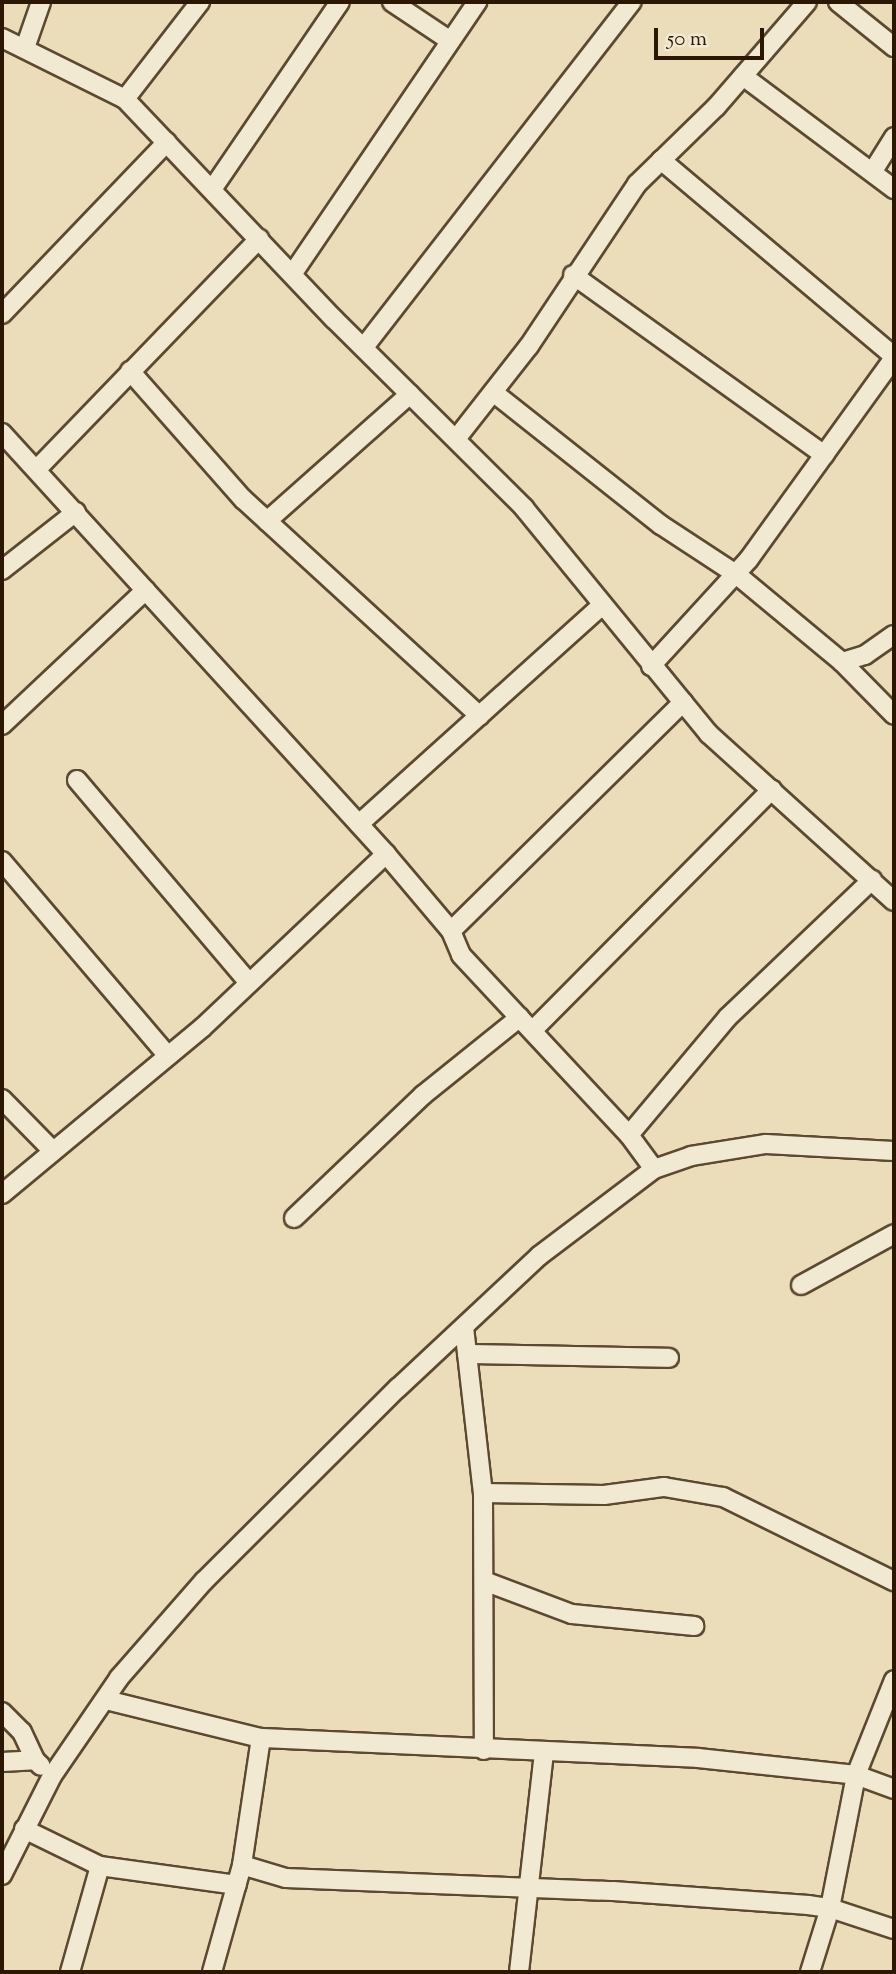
<!DOCTYPE html>
<style>
body{margin:0}
#map{position:relative;width:896px;height:1974px;overflow:hidden;background:#ebddba;font-family:"Sorts Mill Goudy",serif}
div>[style]{position:absolute}
.roads{filter:drop-shadow(2px 0 #5c4930) drop-shadow(-2px 0 #5c4930) drop-shadow(0 2px #5c4930) drop-shadow(0 -2px #5c4930)}
.minor>*{height:18px;margin:-9px;padding:0 9px;transform-origin:9px;border-radius:9px;background:#f2e9d2}
span{translate:-50% -50%;white-space:nowrap;text-align:center;line-height:1.15;-webkit-text-stroke:5px #f2e9d2;paint-order:stroke}
.frame{position:absolute;inset:0;border:4px solid #2c1802;pointer-events:none}
.scale{position:absolute;left:654px;top:28px;width:110px;height:32px;box-sizing:border-box;border:4px solid #2c1802;border-top:0;padding-left:9px;font-size:21px;line-height:24px;white-space:nowrap;color:#2c1802;-webkit-text-stroke:5px #f2e9d2;paint-order:stroke}
</style>
<div id="map">
<div class="roads">
<div class="minor">
<i style="left:392px;top:2px;width:69px;rotate:33.7deg"></i>
<i style="left:838px;top:2px;width:72px;rotate:38.8deg"></i>
<i style="left:2px;top:38px;width:137px;rotate:26.4deg"></i>
<i style="left:125px;top:99px;width:303px;rotate:46.5deg"></i>
<i style="left:334px;top:319px;width:268px;rotate:44.8deg"></i>
<i style="left:524px;top:508px;width:292px;rotate:50.7deg"></i>
<i style="left:709px;top:734px;width:249px;rotate:42.1deg"></i>
<i style="left:25px;top:48px;width:49px;rotate:-70.8deg"></i>
<i style="left:743px;top:76px;width:189px;rotate:36.8deg"></i>
<i style="left:125px;top:99px;width:123px;rotate:-52.3deg"></i>
<i style="left:661px;top:160px;width:304px;rotate:40.1deg"></i>
<i style="left:873px;top:171px;width:40px;rotate:-58deg"></i>
<i style="left:213px;top:188px;width:225px;rotate:-55.7deg"></i>
<i style="left:293px;top:273px;width:328px;rotate:-55.8deg"></i>
<i style="left:573px;top:275px;width:309px;rotate:35.6deg"></i>
<i style="left:2px;top:314px;width:238px;rotate:-46.2deg"></i>
<i style="left:364px;top:347px;width:437px;rotate:-52.2deg"></i>
<i style="left:130px;top:371px;width:171px;rotate:48.6deg"></i>
<i style="left:243px;top:499px;width:321px;rotate:42.5deg"></i>
<i style="left:493px;top:392px;width:214px;rotate:38.4deg"></i>
<i style="left:661px;top:525px;width:90px;rotate:33.2deg"></i>
<i style="left:736px;top:574px;width:138px;rotate:39.7deg"></i>
<i style="left:842px;top:662px;width:74px;rotate:45.5deg"></i>
<i style="left:2px;top:433px;width:570px;rotate:47.63deg"></i>
<i style="left:386px;top:854px;width:101px;rotate:49.8deg"></i>
<i style="left:451px;top:931px;width:26px;rotate:67deg"></i>
<i style="left:461px;top:955px;width:246px;rotate:47deg"></i>
<i style="left:629px;top:1135px;width:42px;rotate:53.7deg"></i>
<i style="left:456px;top:439px;width:118px;rotate:-51.9deg"></i>
<i style="left:529px;top:346px;width:195px;rotate:-56.3deg"></i>
<i style="left:637px;top:184px;width:110px;rotate:-44.3deg"></i>
<i style="left:716px;top:107px;width:139px;rotate:-49.1deg"></i>
<i style="left:37px;top:469px;width:320px;rotate:-46deg"></i>
<i style="left:267px;top:521px;width:191px;rotate:-41.6deg"></i>
<i style="left:2px;top:570px;width:94px;rotate:-38.1deg"></i>
<i style="left:842px;top:662px;width:24px;rotate:-17deg"></i>
<i style="left:865px;top:655px;width:35px;rotate:-35deg"></i>
<i style="left:651px;top:666px;width:145px;rotate:-47.5deg"></i>
<i style="left:749px;top:559px;width:248px;rotate:-54.2deg"></i>
<i style="left:2px;top:725px;width:197px;rotate:-43.2deg"></i>
<i style="left:77px;top:780px;width:266px;rotate:49.7deg"></i>
<i style="left:359px;top:824px;width:327px;rotate:-42deg"></i>
<i style="left:2px;top:861px;width:256px;rotate:49.6deg"></i>
<i style="left:451px;top:931px;width:326px;rotate:-44.6deg"></i>
<i style="left:533px;top:1030px;width:339px;rotate:-45.2deg"></i>
<i style="left:2px;top:1099px;width:73px;rotate:45.6deg"></i>
<i style="left:629px;top:1135px;width:154px;rotate:-50deg"></i>
<i style="left:728px;top:1017px;width:199px;rotate:-43.6deg"></i>
<i style="left:2px;top:1194px;width:261px;rotate:-39.7deg"></i>
<i style="left:203px;top:1027px;width:252px;rotate:-43.4deg"></i>
<i style="left:294px;top:1218px;width:178px;rotate:-43.6deg"></i>
<i style="left:423px;top:1095px;width:124px;rotate:-38.8deg"></i>
<i style="left:801px;top:1285px;width:106px;rotate:-28.7deg"></i>
<i style="left:464px;top:1327px;width:167px;rotate:83.5deg"></i>
<i style="left:483px;top:1493px;width:257px;rotate:89.8deg"></i>
<i style="left:467px;top:1354px;width:202px;rotate:1.1deg"></i>
<i style="left:483px;top:1493px;width:121px;rotate:0.9deg"></i>
<i style="left:604px;top:1495px;width:61px;rotate:-7.6deg"></i>
<i style="left:664px;top:1487px;width:60px;rotate:9.6deg"></i>
<i style="left:723px;top:1497px;width:191px;rotate:26.2deg"></i>
<i style="left:484px;top:1581px;width:94px;rotate:20.6deg"></i>
<i style="left:572px;top:1614px;width:123px;rotate:5.6deg"></i>
<i style="left:106px;top:1700px;width:160px;rotate:13.8deg"></i>
<i style="left:261px;top:1738px;width:437px;rotate:2.6deg"></i>
<i style="left:698px;top:1758px;width:159px;rotate:6.1deg"></i>
<i style="left:856px;top:1775px;width:40px;rotate:20.2deg"></i>
<i style="left:2px;top:1712px;width:28px;rotate:45deg"></i>
<i style="left:22px;top:1732px;width:31px;rotate:65deg"></i>
<i style="left:2px;top:1762px;width:33px;rotate:-3deg"></i>
<i style="left:35px;top:1760px;width:8px;rotate:45deg"></i>
<i style="left:24px;top:1829px;width:85px;rotate:26deg"></i>
<i style="left:242px;top:1865px;width:46px;rotate:16.5deg"></i>
<i style="left:286px;top:1878px;width:327px;rotate:2.3deg"></i>
<i style="left:613px;top:1891px;width:196px;rotate:4.1deg"></i>
<i style="left:808px;top:1905px;width:22px;rotate:8deg"></i>
<i style="left:830px;top:1908px;width:67px;rotate:18.2deg"></i>
<i style="left:2px;top:1875px;width:111px;rotate:-63.2deg"></i>
<i style="left:52px;top:1776px;width:119px;rotate:-55.6deg"></i>
<i style="left:119px;top:1678px;width:129px;rotate:-48.8deg"></i>
<i style="left:204px;top:1581px;width:274px;rotate:-44.9deg"></i>
<i style="left:398px;top:1388px;width:193px;rotate:-43.1deg"></i>
<i style="left:539px;top:1256px;width:144px;rotate:-37.1deg"></i>
<i style="left:654px;top:1169px;width:39px;rotate:-19deg"></i>
<i style="left:691px;top:1156px;width:76px;rotate:-9.1deg"></i>
<i style="left:766px;top:1144px;width:128px;rotate:3.1deg"></i>
<i style="left:70px;top:1972px;width:110px;rotate:-74.2deg"></i>
<i style="left:100px;top:1866px;width:138px;rotate:7.9deg"></i>
<i style="left:212px;top:1972px;width:111px;rotate:-74.3deg"></i>
<i style="left:242px;top:1865px;width:128px;rotate:-81.5deg"></i>
<i style="left:519px;top:1972px;width:220px;rotate:-83.5deg"></i>
<i style="left:810px;top:1972px;width:67px;rotate:-72.6deg"></i>
<i style="left:830px;top:1908px;width:136px;rotate:-78.9deg"></i>
<i style="left:856px;top:1775px;width:102px;rotate:-68.2deg"></i>
</div>
</div>
<div class="frame"></div>
<div class="scale">50 m</div>
</div>
